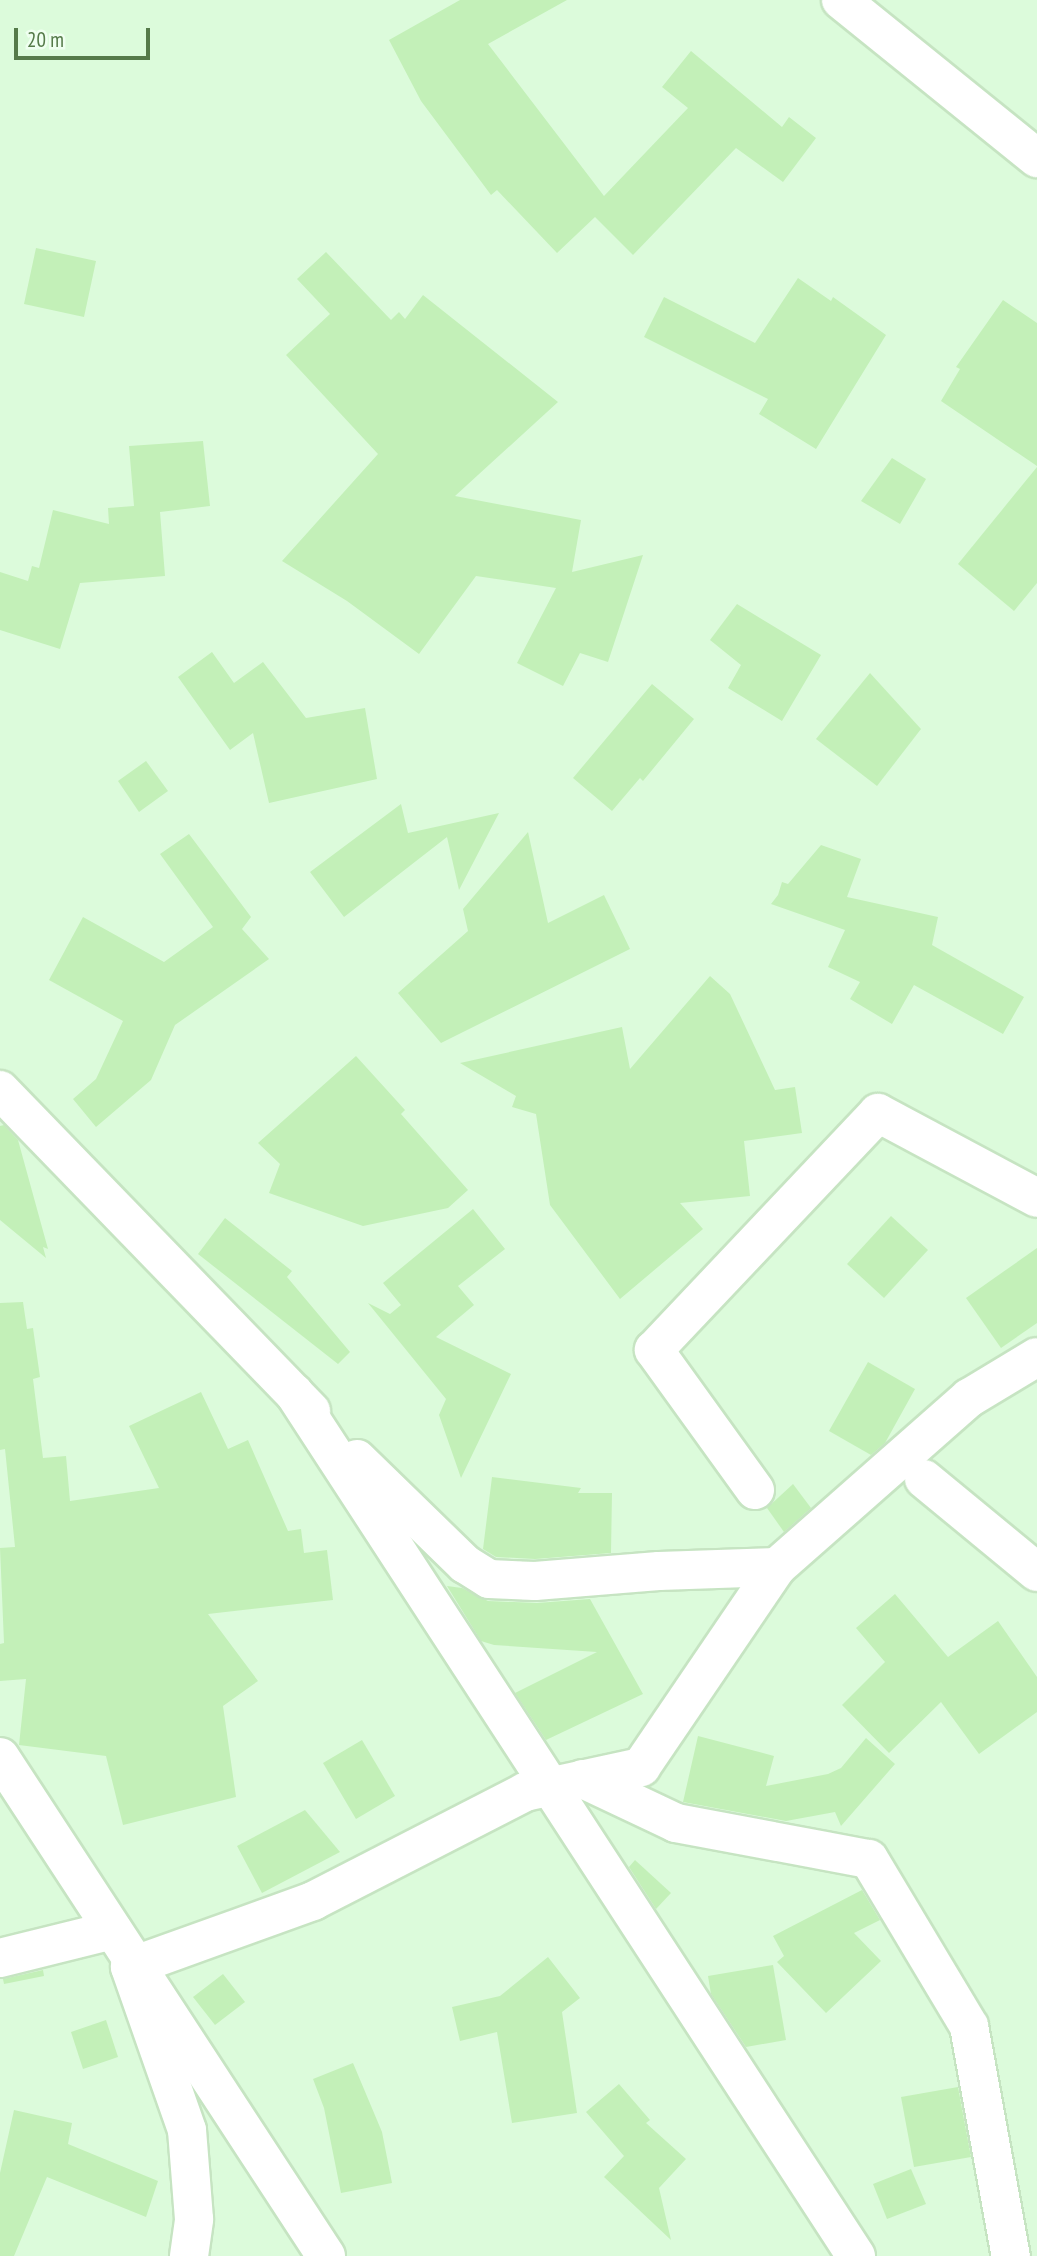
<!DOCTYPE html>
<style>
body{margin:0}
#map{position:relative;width:1037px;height:2256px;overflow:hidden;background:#e8fee8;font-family:"PT Sans Narrow",sans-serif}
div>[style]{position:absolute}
.residential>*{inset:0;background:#dcfbdb}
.building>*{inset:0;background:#c3f0b8}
.roads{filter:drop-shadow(2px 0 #c6e4c2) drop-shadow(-2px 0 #c6e4c2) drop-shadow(0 2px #c6e4c2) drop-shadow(0 -2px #c6e4c2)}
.minor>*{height:38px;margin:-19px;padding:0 19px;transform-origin:19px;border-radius:19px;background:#fff}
.tertiary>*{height:38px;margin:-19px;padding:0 19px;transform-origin:19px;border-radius:19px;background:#fff}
span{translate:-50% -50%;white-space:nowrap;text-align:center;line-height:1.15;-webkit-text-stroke:7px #effff0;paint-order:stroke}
.scale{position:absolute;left:14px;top:28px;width:136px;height:32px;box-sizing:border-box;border:4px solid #557a49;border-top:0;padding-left:9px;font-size:21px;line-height:24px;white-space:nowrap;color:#557a49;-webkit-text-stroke:5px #effff0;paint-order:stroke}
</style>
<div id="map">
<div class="residential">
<i style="clip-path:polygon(0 0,1037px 0,1037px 2256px,0 2256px)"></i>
</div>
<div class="building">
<i style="clip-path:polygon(460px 0,567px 0,488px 44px,604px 196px,688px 108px,662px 87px,691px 51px,782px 127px,789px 117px,816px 138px,783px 182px,736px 148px,633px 255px,595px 217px,557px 253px,497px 190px,491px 195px,421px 101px,389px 40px)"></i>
<i style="clip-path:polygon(36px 248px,96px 261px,84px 317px,24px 304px)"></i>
<i style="clip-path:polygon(326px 252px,391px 320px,399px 312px,405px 319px,423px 295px,558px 402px,455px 496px,581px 520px,572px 572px,643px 555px,608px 662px,580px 653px,563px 686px,517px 663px,556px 588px,476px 576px,419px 654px,347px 601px,282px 561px,378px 454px,286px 355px,330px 314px,297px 279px)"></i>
<i style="clip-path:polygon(798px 278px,831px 301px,833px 297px,886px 335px,816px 449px,759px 414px,768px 399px,644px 337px,664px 297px,755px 343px)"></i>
<i style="clip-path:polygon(1003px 300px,1037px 323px,1037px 466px,941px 401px,960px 369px,956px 367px)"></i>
<i style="clip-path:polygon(203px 441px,210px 506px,160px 512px,165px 576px,80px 583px,60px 649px,0 630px,0 572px,28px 581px,32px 566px,39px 568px,53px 510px,109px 524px,108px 508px,134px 506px,129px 446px)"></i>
<i style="clip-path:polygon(892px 458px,926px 479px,900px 524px,861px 501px)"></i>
<i style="clip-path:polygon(1037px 467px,1037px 583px,1014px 611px,958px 564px)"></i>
<i style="clip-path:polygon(737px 604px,821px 655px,782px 721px,728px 688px,741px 665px,710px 640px)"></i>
<i style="clip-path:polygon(212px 652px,234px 683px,263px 662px,306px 718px,365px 708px,377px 779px,269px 803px,253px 733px,230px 750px,178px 677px)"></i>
<i style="clip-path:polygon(870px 673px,921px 729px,877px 786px,816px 739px)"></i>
<i style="clip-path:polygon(652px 684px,694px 719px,643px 781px,640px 778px,612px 811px,573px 778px)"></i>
<i style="clip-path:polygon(146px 761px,168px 791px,139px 812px,118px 781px)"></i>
<i style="clip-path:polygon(401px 804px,408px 833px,499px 813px,459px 890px,447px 837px,344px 917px,310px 872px)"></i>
<i style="clip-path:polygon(528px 832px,548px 923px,604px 895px,630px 949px,441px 1043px,398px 993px,468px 931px,463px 909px)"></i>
<i style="clip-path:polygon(189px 834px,251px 917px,242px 929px,269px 959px,175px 1025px,151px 1080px,96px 1127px,73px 1099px,96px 1079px,123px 1021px,49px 980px,83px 917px,164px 962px,213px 927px,160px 854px)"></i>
<i style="clip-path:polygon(821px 845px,861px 859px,847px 897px,938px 917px,932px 945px,1024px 997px,1003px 1034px,914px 985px,892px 1024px,850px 999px,860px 982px,828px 967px,845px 930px,771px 904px,778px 895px,782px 882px,788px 884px)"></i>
<i style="clip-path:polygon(710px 976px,730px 994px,775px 1090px,795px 1087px,802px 1133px,744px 1141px,750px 1196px,680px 1203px,703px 1229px,620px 1299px,550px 1205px,536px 1114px,512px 1107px,516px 1096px,460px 1063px,622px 1027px,630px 1069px)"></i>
<i style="clip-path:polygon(356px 1056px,405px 1110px,401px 1114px,468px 1190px,448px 1208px,363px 1226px,269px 1193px,280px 1164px,258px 1143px)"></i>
<i style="clip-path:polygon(4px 1125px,18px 1140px,48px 1249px,43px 1247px,46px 1258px,0 1220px,0 1126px)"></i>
<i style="clip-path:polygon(473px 1209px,505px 1249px,458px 1286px,474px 1305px,436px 1337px,511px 1374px,461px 1478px,439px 1415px,446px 1399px,368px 1303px,390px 1314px,401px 1305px,383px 1283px)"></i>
<i style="clip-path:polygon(891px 1216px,928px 1250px,884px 1298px,847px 1264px)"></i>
<i style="clip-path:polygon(225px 1218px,292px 1271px,287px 1277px,350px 1352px,338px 1364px,198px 1254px)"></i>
<i style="clip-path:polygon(1037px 1248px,1037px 1323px,1001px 1348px,966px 1298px)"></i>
<i style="clip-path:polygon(23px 1302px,27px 1329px,33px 1328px,40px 1377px,33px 1379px,43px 1458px,66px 1456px,70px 1501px,159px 1488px,129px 1426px,201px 1392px,228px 1449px,248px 1440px,288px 1531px,301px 1529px,304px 1553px,327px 1550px,333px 1600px,208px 1614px,258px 1681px,223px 1706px,236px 1797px,123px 1825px,106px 1756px,19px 1745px,26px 1679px,0 1681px,0 1644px,4px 1643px,0 1548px,15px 1547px,5px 1449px,0 1450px,0 1303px)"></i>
<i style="clip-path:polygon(868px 1362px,915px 1389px,885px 1443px,871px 1455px,829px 1431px)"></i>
<i style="clip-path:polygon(492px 1477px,581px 1488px,578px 1493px,612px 1493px,611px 1553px,535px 1559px,496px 1557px,483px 1549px)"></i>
<i style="clip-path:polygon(793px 1484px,811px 1508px,784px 1532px,767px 1508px)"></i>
<i style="clip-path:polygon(447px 1586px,462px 1588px,488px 1601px,537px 1603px,590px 1599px,643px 1694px,546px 1740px,515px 1693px,597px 1652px,494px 1645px,481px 1641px)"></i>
<i style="clip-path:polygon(895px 1594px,948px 1657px,998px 1621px,1037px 1677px,1037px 1712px,979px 1754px,941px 1702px,889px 1753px,842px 1705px,885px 1662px,856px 1628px)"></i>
<i style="clip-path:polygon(698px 1736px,774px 1756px,766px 1786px,828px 1774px,841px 1768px,866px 1738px,895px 1764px,841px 1826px,835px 1812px,786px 1821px,683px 1802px)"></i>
<i style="clip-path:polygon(362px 1740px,395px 1796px,356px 1819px,323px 1763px)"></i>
<i style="clip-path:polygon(305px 1810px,340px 1852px,262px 1893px,237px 1846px)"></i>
<i style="clip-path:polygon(635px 1860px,671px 1893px,656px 1909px,629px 1867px)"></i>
<i style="clip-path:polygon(862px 1890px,880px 1920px,854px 1933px,881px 1961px,826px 2013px,777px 1962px,784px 1956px,773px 1936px)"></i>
<i style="clip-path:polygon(548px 1957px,580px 1998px,562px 2012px,577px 2113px,512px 2123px,497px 2032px,460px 2041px,452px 2007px,500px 1996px)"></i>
<i style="clip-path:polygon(773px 1965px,786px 2040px,746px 2047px,711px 1994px,708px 1976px)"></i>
<i style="clip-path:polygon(43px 1970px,44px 1976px,4px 1984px,3px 1979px)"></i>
<i style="clip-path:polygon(223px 1974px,245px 2002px,215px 2025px,193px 1997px)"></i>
<i style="clip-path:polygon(106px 2020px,118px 2057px,83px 2069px,71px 2032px)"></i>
<i style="clip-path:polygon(353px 2063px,382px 2132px,392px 2183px,341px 2193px,324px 2108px,313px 2079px)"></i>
<i style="clip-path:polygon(619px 2084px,650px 2120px,646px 2123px,686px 2159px,659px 2188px,671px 2240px,604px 2177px,624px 2156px,586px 2112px)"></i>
<i style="clip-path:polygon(958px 2087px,971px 2157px,914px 2167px,901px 2097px)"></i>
<i style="clip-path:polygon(14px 2110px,72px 2123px,68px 2144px,158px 2181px,146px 2217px,47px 2177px,14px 2256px,0 2256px,0 2173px)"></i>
<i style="clip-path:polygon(911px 2169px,926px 2204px,887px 2219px,873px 2184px)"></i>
</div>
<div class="roads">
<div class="minor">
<i style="left:0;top:1090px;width:447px;rotate:45.9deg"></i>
<i style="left:294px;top:1393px;width:1030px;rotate:56.93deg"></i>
<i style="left:357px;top:1459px;width:151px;rotate:44.2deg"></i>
<i style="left:465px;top:1564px;width:28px;rotate:32deg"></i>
<i style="left:489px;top:1579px;width:46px;rotate:2.5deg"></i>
<i style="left:535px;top:1581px;width:124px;rotate:-4.6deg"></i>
<i style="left:659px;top:1571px;width:118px;rotate:-1.9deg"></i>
<i style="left:924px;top:1479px;width:146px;rotate:39.5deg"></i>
<i style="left:755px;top:1490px;width:173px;rotate:-125.8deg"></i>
<i style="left:654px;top:1350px;width:326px;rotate:-46.6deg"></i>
<i style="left:878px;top:1113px;width:180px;rotate:28.1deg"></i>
<i style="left:0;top:1757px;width:596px;rotate:56.84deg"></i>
<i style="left:583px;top:1779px;width:103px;rotate:25.3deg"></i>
<i style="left:676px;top:1823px;width:196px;rotate:10.6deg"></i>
<i style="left:869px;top:1859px;width:195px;rotate:59.1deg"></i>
<i style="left:969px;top:2026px;width:234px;rotate:79.7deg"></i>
<i style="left:0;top:1958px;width:116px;rotate:-13.9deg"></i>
<i style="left:189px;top:2256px;width:37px;rotate:-82deg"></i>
<i style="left:194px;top:2219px;width:89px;rotate:-94.5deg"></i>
<i style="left:187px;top:2130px;width:173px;rotate:-109.3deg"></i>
<i style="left:130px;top:1967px;width:195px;rotate:-19.8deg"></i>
<i style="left:313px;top:1901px;width:238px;rotate:-27.2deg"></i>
<i style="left:525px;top:1792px;width:119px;rotate:-12.2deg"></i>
<i style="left:641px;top:1767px;width:242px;rotate:-55.8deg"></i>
<i style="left:777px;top:1567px;width:256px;rotate:-41.4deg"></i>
<i style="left:969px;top:1398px;width:79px;rotate:-31.1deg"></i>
</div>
<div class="tertiary">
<i style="left:841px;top:0;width:252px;rotate:38.9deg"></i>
</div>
</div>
<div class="scale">20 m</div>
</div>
